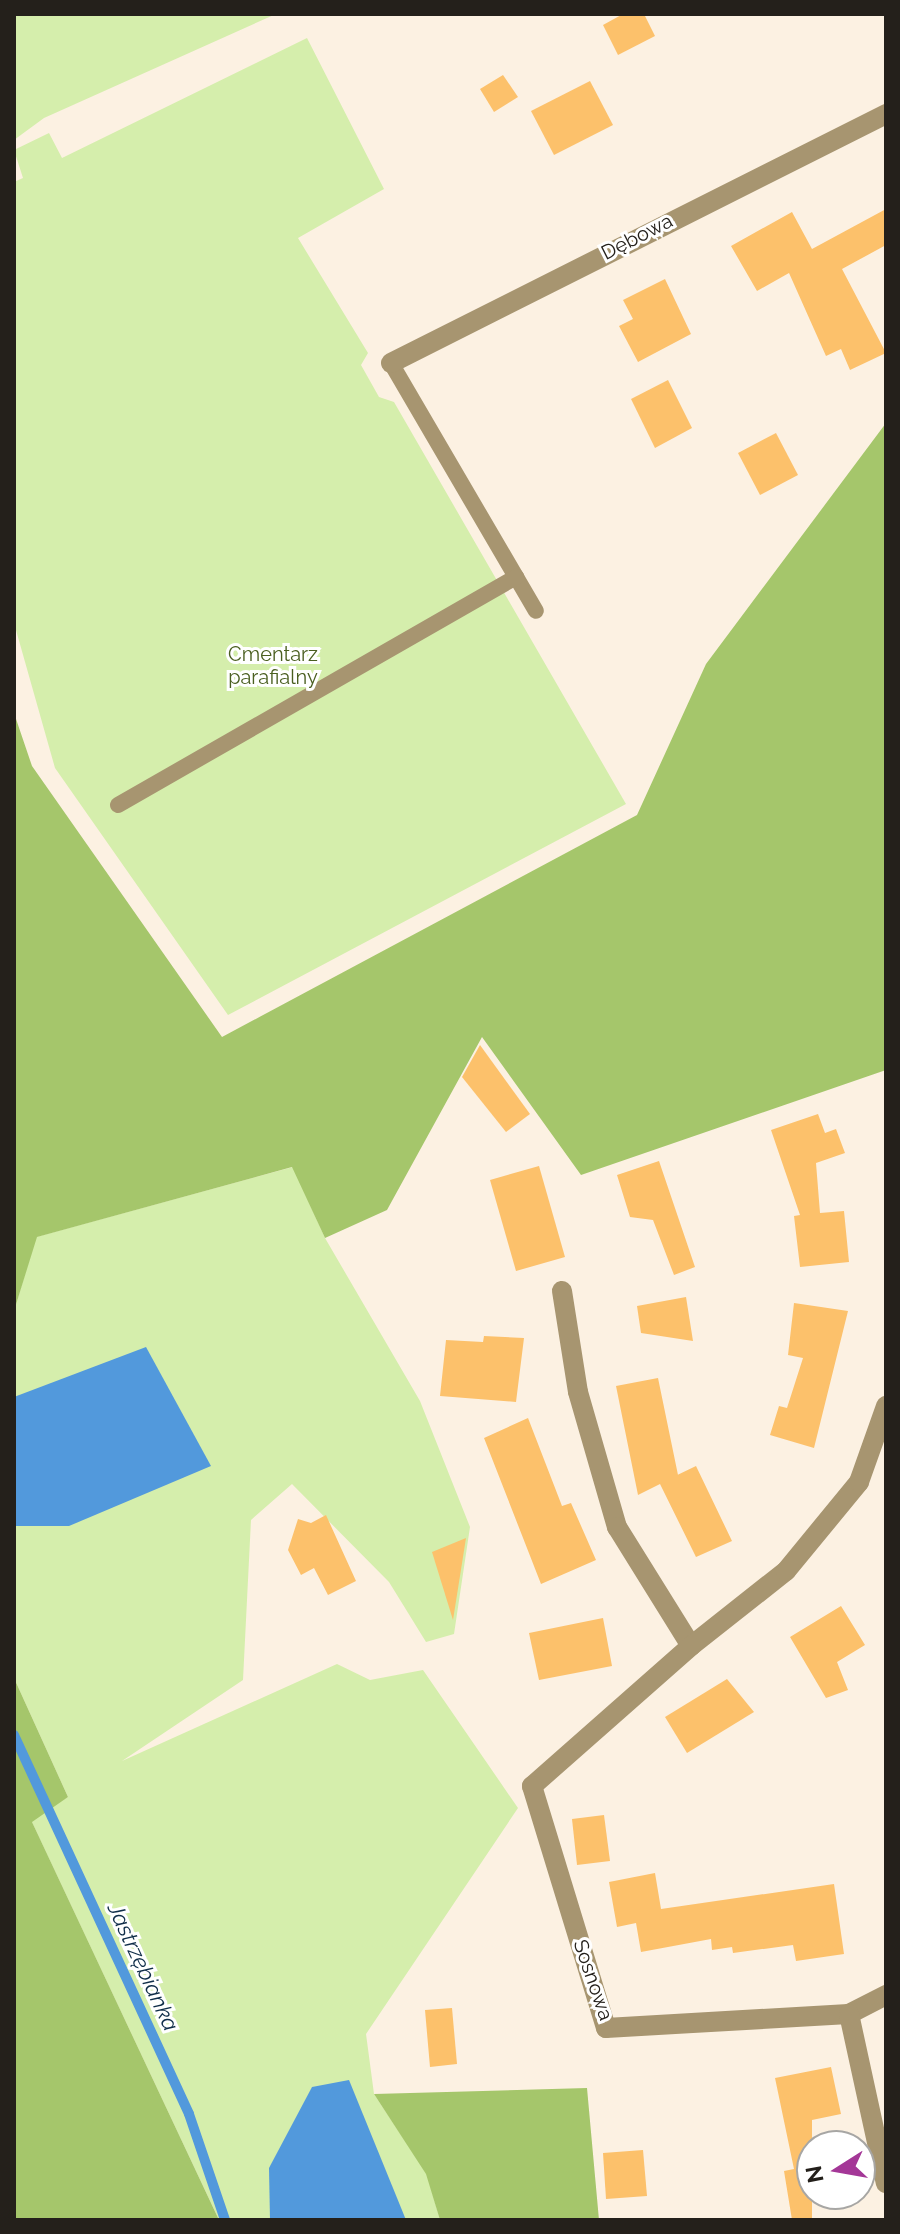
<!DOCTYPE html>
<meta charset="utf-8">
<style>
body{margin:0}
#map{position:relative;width:900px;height:2234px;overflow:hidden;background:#fcf1e2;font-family:Raleway,sans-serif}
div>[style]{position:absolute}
.green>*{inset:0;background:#d5eeac}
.forest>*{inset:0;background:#a5c66b}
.water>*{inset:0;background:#5299dc}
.stream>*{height:10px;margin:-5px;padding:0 5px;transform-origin:5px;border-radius:5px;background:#5299dc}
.building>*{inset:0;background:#fcc16b}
.lane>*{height:16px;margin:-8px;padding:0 8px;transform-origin:8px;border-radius:8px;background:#a79570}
.street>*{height:20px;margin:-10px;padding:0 10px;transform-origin:10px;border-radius:10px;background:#a79570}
span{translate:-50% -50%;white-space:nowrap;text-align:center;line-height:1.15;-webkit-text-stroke:6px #fff;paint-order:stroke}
.street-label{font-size:20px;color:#24201b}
.park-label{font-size:20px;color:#4a5f20}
.water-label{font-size:22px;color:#0f2d48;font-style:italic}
.frame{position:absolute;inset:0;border:16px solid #24201b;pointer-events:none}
.north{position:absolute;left:796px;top:2130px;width:80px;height:80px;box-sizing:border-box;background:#fff;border:2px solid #a7a6a4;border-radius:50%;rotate:259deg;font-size:22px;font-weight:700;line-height:32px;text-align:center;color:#24201b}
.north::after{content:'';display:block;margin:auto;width:28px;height:36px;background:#a43797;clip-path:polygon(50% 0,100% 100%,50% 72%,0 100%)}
</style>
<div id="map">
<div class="green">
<i style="clip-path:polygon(14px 14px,276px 14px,44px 118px,14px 140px)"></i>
<i style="clip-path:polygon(307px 38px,384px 189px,298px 238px,368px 353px,361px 365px,379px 397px,394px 402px,626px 804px,228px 1015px,55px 768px,14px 623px,14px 182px,23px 178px,14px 150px,49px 133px,62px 158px)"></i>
<i style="clip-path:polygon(293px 1167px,325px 1238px,420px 1401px,470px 1527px,454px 1634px,426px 1642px,389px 1582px,292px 1484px,251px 1520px,243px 1680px,122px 1761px,337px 1664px,370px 1680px,423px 1670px,518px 1808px,366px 2034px,374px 2094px,427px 2174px,440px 2220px,219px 2220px,30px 1818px,68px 1797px,14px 1678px,14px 1311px,36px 1237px)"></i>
</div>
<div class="forest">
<i style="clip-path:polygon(886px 423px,886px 1070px,581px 1175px,482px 1037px,387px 1210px,325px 1238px,292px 1167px,37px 1237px,14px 1311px,14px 713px,32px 766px,222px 1037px,637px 815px,706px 664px)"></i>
<i style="clip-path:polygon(14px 1678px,68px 1797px,32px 1822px,219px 2220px,14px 2220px)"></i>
<i style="clip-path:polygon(587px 2088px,599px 2220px,440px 2220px,426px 2174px,374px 2094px)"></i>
</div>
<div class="water">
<i style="clip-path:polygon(146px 1347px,211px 1466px,69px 1526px,14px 1526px,14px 1397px)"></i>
<i style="clip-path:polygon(349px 2080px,406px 2220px,270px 2220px,269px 2168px,312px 2087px)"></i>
</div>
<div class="stream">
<i style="left:14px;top:1735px;width:417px;rotate:65.2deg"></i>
<i style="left:189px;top:2114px;width:112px;rotate:71.2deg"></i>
</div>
<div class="building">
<i style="clip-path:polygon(623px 14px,644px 14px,655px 36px,618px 55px,603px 25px)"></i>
<i style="clip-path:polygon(503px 75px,518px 97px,494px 112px,480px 89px)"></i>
<i style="clip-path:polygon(590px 81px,613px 125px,554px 155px,531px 111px)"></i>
<i style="clip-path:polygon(886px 209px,886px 245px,842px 269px,886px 353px,850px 370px,841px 349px,826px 356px,789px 273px,757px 291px,731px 246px,792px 212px,812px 249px)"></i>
<i style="clip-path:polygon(665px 279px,691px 334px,638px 362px,619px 326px,633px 319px,623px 300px)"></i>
<i style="clip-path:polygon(668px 380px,692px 428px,655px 448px,631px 399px)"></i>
<i style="clip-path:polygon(776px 433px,798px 475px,760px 495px,738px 453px)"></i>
<i style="clip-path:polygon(480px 1045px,530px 1114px,506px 1132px,462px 1077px)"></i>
<i style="clip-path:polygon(818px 1114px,825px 1133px,836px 1129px,845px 1153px,816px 1163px,820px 1213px,844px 1211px,849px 1262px,800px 1267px,794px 1216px,800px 1215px,771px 1130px)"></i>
<i style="clip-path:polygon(659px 1161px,695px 1267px,674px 1275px,653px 1220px,630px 1217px,617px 1175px)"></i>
<i style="clip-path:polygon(539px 1166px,565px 1257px,516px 1271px,490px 1180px)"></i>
<i style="clip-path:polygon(686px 1297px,693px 1341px,641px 1333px,637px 1306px)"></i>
<i style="clip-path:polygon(794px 1303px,848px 1311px,814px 1448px,770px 1435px,779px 1406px,787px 1408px,803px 1358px,788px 1355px)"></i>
<i style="clip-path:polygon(484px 1336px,524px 1338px,516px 1402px,440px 1396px,446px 1340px,483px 1342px)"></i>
<i style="clip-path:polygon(658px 1378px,678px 1475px,669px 1479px,696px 1466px,732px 1541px,696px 1557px,660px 1484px,638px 1495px,616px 1386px)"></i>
<i style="clip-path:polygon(528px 1418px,562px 1506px,571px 1503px,596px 1560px,541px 1584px,484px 1438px)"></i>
<i style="clip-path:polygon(326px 1515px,356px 1581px,328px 1595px,314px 1568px,301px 1575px,288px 1550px,298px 1519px,311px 1523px)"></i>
<i style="clip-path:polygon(466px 1538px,453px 1620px,432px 1552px)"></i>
<i style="clip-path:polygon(841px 1606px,865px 1645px,837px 1662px,848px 1690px,826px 1698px,790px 1637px)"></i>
<i style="clip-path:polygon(603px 1618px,612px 1666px,539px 1680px,529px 1633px)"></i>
<i style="clip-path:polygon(727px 1679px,754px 1712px,687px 1753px,665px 1717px)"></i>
<i style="clip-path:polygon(604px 1815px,610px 1861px,577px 1865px,572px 1819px)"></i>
<i style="clip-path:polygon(655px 1873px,661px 1909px,834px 1884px,844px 1954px,796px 1961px,793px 1945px,733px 1953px,732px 1947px,712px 1950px,711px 1939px,641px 1952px,636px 1923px,617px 1927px,609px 1882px)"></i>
<i style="clip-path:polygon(452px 2008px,457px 2064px,430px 2067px,425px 2010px)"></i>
<i style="clip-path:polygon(831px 2067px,841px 2114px,812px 2120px,812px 2220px,792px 2220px,784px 2171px,794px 2169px,775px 2078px)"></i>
<i style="clip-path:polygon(643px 2150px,647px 2196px,606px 2199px,603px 2153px)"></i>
</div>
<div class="lane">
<i style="left:391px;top:363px;width:287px;rotate:59.7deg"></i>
<i style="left:118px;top:805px;width:459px;rotate:-29.8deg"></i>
</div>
<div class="street">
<i style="left:391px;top:363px;width:554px;rotate:-26.7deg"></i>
<i style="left:562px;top:1291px;width:102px;rotate:81deg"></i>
<i style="left:578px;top:1392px;width:141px;rotate:73.9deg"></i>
<i style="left:617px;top:1527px;width:140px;rotate:58.1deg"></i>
<i style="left:691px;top:1646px;width:121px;rotate:-38.3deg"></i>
<i style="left:786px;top:1571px;width:115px;rotate:-50.6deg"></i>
<i style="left:859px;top:1482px;width:81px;rotate:-70.4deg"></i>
<i style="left:691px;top:1646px;width:212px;rotate:138.6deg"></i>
<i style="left:532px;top:1786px;width:253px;rotate:73deg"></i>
<i style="left:606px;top:2028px;width:243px;rotate:-3.3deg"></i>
<i style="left:849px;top:2014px;width:42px;rotate:-27.2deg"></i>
<i style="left:849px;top:2014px;width:173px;rotate:77.7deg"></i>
</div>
<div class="street-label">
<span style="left:637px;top:237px;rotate:-27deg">Dębowa</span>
<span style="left:593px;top:1980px;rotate:71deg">Sosnowa</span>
</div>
<div class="park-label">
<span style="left:273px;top:666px">Cmentarz<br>parafialny</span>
</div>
<div class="water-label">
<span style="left:143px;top:1967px;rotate:65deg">Jastrzębianka</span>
</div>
<div class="frame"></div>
<div class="north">N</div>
</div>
